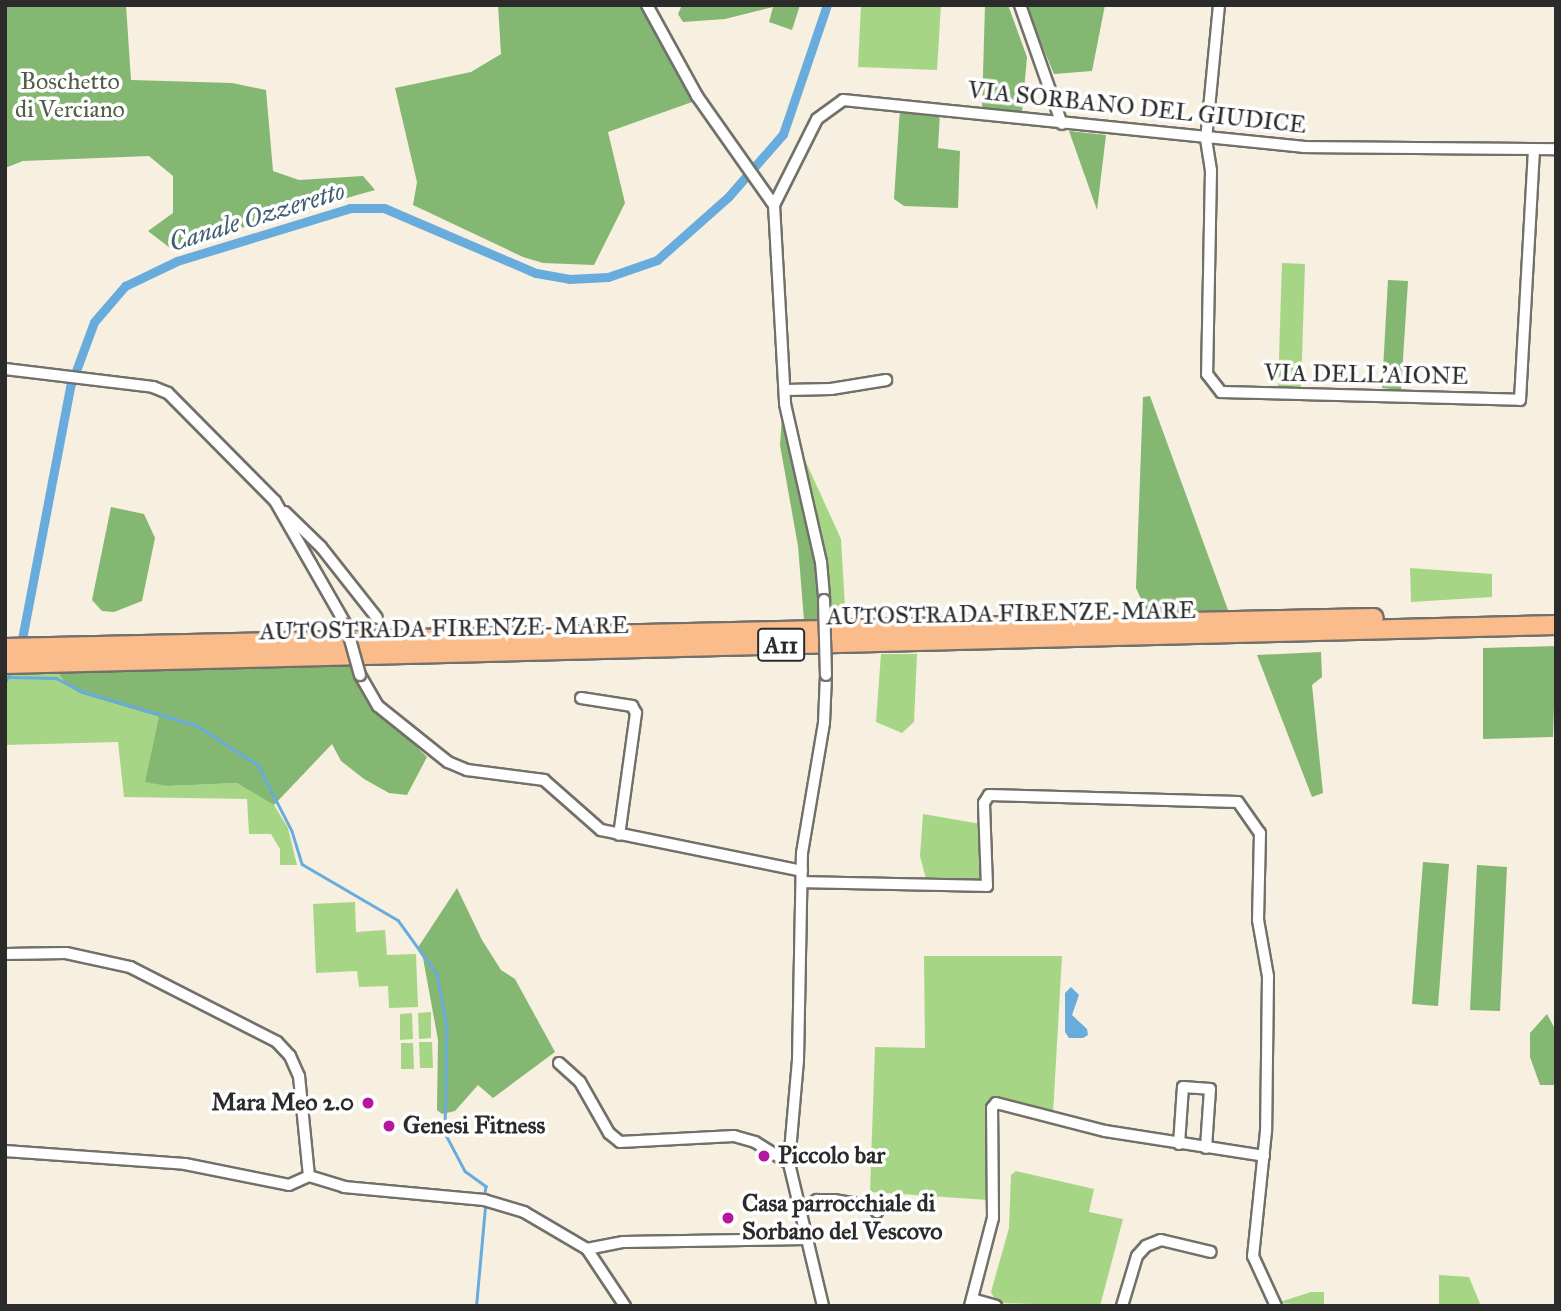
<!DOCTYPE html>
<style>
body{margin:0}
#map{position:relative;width:1561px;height:1311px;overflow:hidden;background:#f7efdf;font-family:"IM FELL Great Primer",serif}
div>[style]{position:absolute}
.green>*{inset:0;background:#a6d685}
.forest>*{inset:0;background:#84b772}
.water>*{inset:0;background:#68abdd}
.stream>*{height:2.5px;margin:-1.25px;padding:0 1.25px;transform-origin:1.25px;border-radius:1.25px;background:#68abdd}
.canal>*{height:9px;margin:-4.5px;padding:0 4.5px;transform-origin:4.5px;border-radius:4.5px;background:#68abdd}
.roads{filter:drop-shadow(2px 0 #72706a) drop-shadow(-2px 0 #72706a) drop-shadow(0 2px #72706a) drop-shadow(0 -2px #72706a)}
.street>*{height:10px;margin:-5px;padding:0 5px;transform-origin:5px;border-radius:5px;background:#fff}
.highway>*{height:18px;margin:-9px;padding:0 9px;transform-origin:9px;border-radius:9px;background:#f9bc8a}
.bridges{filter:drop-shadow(2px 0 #72706a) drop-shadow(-2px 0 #72706a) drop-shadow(0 2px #72706a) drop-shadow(0 -2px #72706a)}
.street-bridge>*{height:10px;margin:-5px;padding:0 5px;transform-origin:5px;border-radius:5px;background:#fff}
.dots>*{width:19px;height:19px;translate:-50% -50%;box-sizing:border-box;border:4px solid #fff;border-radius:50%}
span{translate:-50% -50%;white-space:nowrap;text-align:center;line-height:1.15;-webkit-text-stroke:7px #fff;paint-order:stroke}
.shield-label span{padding:2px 5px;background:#fff;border:2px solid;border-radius:5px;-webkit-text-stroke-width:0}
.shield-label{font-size:23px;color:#2b2b2b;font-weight:700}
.park-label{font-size:24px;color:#505e46}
.street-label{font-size:24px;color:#2b2b2b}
.poi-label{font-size:24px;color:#2b2b2b;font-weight:700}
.right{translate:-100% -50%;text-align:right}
.left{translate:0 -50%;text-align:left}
.water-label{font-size:26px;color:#435e72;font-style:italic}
.frame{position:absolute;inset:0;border:7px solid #2b2b2b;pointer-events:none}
</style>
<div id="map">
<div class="green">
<i style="clip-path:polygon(861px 5px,941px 5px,937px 70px,858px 67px)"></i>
<i style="clip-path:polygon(1282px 263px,1305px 264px,1301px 389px,1278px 389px)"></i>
<i style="clip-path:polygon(805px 460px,841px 539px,845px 607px,829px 612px,821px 540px,799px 462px)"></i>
<i style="clip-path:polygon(1410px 568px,1492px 574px,1492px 597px,1411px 602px)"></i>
<i style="clip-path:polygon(881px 654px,917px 654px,914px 722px,902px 733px,876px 722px)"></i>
<i style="clip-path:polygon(5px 671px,57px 671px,67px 686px,81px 694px,159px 717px,168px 786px,237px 783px,259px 793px,274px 805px,288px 828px,297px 865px,280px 865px,280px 849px,271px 834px,249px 834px,247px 799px,124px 797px,118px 742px,5px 745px)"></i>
<i style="clip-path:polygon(923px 814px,981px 824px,982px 880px,926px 879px,920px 856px)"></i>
<i style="clip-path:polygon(355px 902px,356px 932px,385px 930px,387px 955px,416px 954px,418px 1007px,389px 1008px,388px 986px,359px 987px,357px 971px,316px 973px,313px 904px)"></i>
<i style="clip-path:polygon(924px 956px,1062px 956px,1053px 1114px,998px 1097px,990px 1102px,988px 1200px,870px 1192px,875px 1047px,925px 1048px)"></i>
<i style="clip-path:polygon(431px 1012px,431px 1038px,419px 1039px,418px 1013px)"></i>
<i style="clip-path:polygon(412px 1013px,413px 1039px,400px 1040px,400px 1014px)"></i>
<i style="clip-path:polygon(419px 1042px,432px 1042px,433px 1068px,420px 1068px)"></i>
<i style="clip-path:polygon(401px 1043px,413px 1043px,414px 1069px,401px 1069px)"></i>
<i style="clip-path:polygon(1016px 1171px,1094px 1189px,1089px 1212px,1123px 1219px,1100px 1306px,997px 1303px,991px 1292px,1009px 1228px,1011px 1175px)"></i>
<i style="clip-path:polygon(1439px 1275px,1469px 1277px,1481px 1306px,1439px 1306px)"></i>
<i style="clip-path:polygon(1311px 1292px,1324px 1292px,1324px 1306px,1277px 1303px)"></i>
</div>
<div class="forest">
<i style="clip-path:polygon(5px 5px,126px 5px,131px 80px,232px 83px,266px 90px,273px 171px,299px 180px,363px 176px,375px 190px,170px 248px,148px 231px,173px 213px,173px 176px,149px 156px,23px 161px,5px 168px)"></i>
<i style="clip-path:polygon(498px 5px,640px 5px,692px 102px,608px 132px,625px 203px,594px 265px,543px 263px,523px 257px,413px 205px,417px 182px,395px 88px,471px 72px,501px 54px)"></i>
<i style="clip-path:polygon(682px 5px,800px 5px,792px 30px,769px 22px,773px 7px,725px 19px,683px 22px,678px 14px)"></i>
<i style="clip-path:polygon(985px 5px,1008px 5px,1027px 57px,1022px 113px,982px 109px)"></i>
<i style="clip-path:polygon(1025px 5px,1105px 5px,1092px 71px,1054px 74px)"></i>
<i style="clip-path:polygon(900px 108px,940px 113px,938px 148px,960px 151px,958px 208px,904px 206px,894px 199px)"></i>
<i style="clip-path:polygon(1069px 131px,1106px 135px,1097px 210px)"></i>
<i style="clip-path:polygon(1388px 280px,1408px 281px,1401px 390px,1382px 388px)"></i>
<i style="clip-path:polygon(1150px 396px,1228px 610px,1147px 612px,1136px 588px,1143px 397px)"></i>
<i style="clip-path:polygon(782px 416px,818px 553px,821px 619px,804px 620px,798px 546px,780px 445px)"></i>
<i style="clip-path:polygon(111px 507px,144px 514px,155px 538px,142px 601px,114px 612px,102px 611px,92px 600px)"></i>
<i style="clip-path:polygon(1556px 646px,1553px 737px,1483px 739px,1483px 648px)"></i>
<i style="clip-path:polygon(1321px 652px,1322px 677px,1312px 685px,1323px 793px,1312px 797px,1257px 655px)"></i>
<i style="clip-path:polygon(351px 662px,364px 695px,427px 757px,407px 795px,389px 793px,364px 779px,341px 761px,332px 744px,274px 805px,237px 783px,168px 786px,145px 782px,159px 717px,81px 694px,67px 686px,57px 671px)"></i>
<i style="clip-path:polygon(1423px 862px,1449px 864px,1438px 1006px,1412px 1004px)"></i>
<i style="clip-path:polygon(1477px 865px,1507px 867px,1500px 1011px,1470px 1010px)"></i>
<i style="clip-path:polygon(457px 888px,482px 940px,501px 970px,515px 979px,555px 1052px,493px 1098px,478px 1085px,455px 1111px,442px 1114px,437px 1110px,438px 1040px,423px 958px,417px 949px)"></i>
<i style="clip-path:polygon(1547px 1014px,1556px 1031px,1556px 1085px,1540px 1085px,1530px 1057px,1530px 1033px)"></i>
</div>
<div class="water">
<i style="clip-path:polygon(1071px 987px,1079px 995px,1072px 1015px,1087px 1029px,1088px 1035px,1083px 1038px,1069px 1038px,1065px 1032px,1065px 993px)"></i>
</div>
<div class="stream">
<i style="left:9px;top:677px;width:47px;rotate:1.2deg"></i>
<i style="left:56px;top:678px;width:28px;rotate:27deg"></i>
<i style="left:81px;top:691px;width:120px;rotate:16.5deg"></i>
<i style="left:196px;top:725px;width:74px;rotate:32.8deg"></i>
<i style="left:258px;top:765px;width:74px;rotate:62.7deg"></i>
<i style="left:292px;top:831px;width:34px;rotate:73deg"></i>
<i style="left:302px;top:864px;width:111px;rotate:30.3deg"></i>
<i style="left:398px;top:920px;width:67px;rotate:54.2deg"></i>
<i style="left:437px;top:974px;width:54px;rotate:79.3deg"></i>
<i style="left:447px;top:1027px;width:106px;rotate:91.1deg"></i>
<i style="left:445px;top:1133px;width:43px;rotate:62.2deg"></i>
<i style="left:465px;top:1171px;width:26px;rotate:36deg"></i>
<i style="left:486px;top:1186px;width:7px;rotate:98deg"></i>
<i style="left:5px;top:682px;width:12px;rotate:-59deg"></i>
<i style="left:476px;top:1306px;width:98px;rotate:-84.8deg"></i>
</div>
<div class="canal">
<i style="left:22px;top:639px;width:257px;rotate:-79.2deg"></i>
<i style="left:70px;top:387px;width:69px;rotate:-69.7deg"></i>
<i style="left:94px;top:322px;width:48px;rotate:-49.3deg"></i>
<i style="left:125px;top:286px;width:58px;rotate:-25.7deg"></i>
<i style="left:177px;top:261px;width:181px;rotate:-17deg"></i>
<i style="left:350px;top:208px;width:34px"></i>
<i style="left:384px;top:208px;width:165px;rotate:23.2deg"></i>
<i style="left:536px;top:273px;width:34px;rotate:10deg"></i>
<i style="left:569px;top:279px;width:39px;rotate:-3deg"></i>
<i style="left:608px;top:277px;width:52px;rotate:-19.1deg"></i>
<i style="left:657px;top:260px;width:96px;rotate:-41.6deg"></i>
<i style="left:729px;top:196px;width:82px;rotate:-48.9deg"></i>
<i style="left:783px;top:134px;width:136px;rotate:-71.2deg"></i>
</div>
<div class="roads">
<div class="street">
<i style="left:647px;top:5px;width:104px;rotate:61.2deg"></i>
<i style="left:697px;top:96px;width:133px;rotate:54.8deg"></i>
<i style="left:774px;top:205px;width:199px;rotate:86.8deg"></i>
<i style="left:785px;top:404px;width:162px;rotate:77.2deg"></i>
<i style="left:821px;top:562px;width:38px;rotate:85deg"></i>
<i style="left:1020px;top:5px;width:126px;rotate:70.6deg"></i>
<i style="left:1219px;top:5px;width:135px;rotate:95.5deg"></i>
<i style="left:1206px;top:139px;width:31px;rotate:81deg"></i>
<i style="left:1211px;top:170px;width:204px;rotate:91.1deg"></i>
<i style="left:1207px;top:374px;width:23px;rotate:52deg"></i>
<i style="left:1221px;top:392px;width:299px;rotate:1.5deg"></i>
<i style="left:1520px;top:400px;width:250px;rotate:-86.8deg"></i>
<i style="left:774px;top:205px;width:96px;rotate:-63.4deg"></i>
<i style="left:817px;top:119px;width:32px;rotate:-36deg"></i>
<i style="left:843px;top:100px;width:462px;rotate:5.8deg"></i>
<i style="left:1303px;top:147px;width:253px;rotate:0.5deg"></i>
<i style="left:5px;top:369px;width:149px;rotate:6.9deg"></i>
<i style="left:153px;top:387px;width:16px;rotate:22deg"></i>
<i style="left:168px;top:393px;width:152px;rotate:45.3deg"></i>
<i style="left:275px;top:501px;width:143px;rotate:60.2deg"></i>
<i style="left:786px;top:390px;width:45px;rotate:-1.3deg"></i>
<i style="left:831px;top:389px;width:56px;rotate:-9.3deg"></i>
<i style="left:285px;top:512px;width:50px;rotate:44.2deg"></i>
<i style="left:321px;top:547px;width:90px;rotate:51.7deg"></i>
<i style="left:360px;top:675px;width:36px;rotate:60deg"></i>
<i style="left:378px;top:706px;width:90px;rotate:38.7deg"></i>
<i style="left:448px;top:762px;width:21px;rotate:23deg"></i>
<i style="left:467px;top:770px;width:78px;rotate:7.4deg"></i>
<i style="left:544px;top:780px;width:76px;rotate:41.3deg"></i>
<i style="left:601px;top:830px;width:205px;rotate:11.5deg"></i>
<i style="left:581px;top:698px;width:52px;rotate:8.9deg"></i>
<i style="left:632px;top:706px;width:8px;rotate:60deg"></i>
<i style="left:636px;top:713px;width:123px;rotate:97.9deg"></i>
<i style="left:802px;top:882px;width:185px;rotate:1.2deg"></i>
<i style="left:987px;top:886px;width:83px;rotate:-92.1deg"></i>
<i style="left:984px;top:803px;width:9px;rotate:-58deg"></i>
<i style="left:989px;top:795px;width:249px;rotate:1.6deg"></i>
<i style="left:1238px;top:802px;width:38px;rotate:55deg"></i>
<i style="left:1260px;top:833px;width:87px;rotate:91.3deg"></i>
<i style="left:1258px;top:920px;width:57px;rotate:79.9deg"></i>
<i style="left:1268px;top:976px;width:155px;rotate:90.7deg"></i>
<i style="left:1266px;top:1131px;width:126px;rotate:95.9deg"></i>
<i style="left:1253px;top:1256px;width:55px;rotate:65.3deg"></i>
<i style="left:5px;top:954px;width:61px;rotate:-0.9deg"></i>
<i style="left:66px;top:953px;width:66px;rotate:12.3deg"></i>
<i style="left:130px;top:967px;width:165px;rotate:27deg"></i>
<i style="left:277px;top:1042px;width:19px;rotate:47deg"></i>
<i style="left:290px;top:1056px;width:22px;rotate:66deg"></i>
<i style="left:299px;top:1076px;width:100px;rotate:84.3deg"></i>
<i style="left:309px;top:1176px;width:37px;rotate:17deg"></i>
<i style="left:344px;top:1187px;width:141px;rotate:5.3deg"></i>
<i style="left:484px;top:1200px;width:42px;rotate:16.7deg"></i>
<i style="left:524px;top:1212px;width:73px;rotate:30.4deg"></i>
<i style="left:587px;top:1249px;width:69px;rotate:56.3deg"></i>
<i style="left:559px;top:1063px;width:28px;rotate:42deg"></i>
<i style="left:580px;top:1082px;width:59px;rotate:60.4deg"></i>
<i style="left:609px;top:1133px;width:14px;rotate:39deg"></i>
<i style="left:620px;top:1142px;width:114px;rotate:-3deg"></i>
<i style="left:734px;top:1136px;width:22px;rotate:16deg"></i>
<i style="left:755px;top:1142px;width:40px;rotate:32deg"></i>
<i style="left:1179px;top:1144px;width:57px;rotate:-86deg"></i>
<i style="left:1183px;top:1087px;width:27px;rotate:4deg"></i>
<i style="left:1210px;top:1089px;width:59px;rotate:93.9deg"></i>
<i style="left:5px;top:1151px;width:180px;rotate:4.1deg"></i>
<i style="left:185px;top:1164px;width:106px;rotate:11.4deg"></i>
<i style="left:289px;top:1185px;width:22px;rotate:-24deg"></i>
<i style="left:804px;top:1209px;width:16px;rotate:-35deg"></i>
<i style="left:817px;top:1200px;width:17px"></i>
<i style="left:834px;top:1200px;width:41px;rotate:9.9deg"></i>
<i style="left:874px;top:1207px;width:6px;rotate:59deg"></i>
<i style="left:587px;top:1249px;width:37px;rotate:-11deg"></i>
<i style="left:623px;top:1242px;width:184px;rotate:-0.9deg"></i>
<i style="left:972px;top:1299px;width:25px;rotate:16deg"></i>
<i style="left:823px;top:1306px;width:147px;rotate:-103.4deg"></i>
<i style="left:789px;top:1163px;width:103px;rotate:-85deg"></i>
<i style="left:798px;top:1060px;width:207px;rotate:-88.9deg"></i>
<i style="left:802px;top:853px;width:132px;rotate:-80.4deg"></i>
<i style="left:824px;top:723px;width:48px;rotate:-87.6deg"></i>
<i style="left:970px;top:1306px;width:91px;rotate:-75.4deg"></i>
<i style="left:993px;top:1218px;width:110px;rotate:-90.5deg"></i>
<i style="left:992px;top:1108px;width:6px;rotate:-51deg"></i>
<i style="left:996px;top:1103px;width:113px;rotate:14.4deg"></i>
<i style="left:1105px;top:1131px;width:161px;rotate:8.9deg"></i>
<i style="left:1122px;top:1306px;width:52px;rotate:-73.3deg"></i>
<i style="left:1137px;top:1256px;width:13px;rotate:-48deg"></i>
<i style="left:1146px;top:1246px;width:16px;rotate:-22deg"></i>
<i style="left:1161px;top:1240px;width:51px;rotate:13.5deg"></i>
</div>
<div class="highway">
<i style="left:5px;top:648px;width:1369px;rotate:-1.26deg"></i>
<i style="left:5px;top:664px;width:1551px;rotate:-1.44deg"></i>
</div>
</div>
<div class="bridges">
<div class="street-bridge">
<i style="left:824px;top:600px;width:75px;rotate:88.5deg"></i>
<i style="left:346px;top:625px;width:52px;rotate:74.4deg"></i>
</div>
</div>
<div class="dots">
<i style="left:368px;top:1103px;background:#b5179e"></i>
<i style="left:389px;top:1126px;background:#b5179e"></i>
<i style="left:764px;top:1156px;background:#b5179e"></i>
<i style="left:728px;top:1218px;background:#b5179e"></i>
</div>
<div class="shield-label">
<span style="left:781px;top:645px">A11</span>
</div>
<div class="park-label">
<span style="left:70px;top:96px">Boschetto<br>di Verciano</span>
</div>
<div class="street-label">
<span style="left:1137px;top:108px;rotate:6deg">VIA SORBANO DEL GIUDICE</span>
<span style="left:1366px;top:375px;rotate:1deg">VIA DELL'AIONE</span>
<span style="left:1011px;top:614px;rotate:-1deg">AUTOSTRADA FIRENZE-MARE</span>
<span style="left:444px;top:629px;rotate:-1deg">AUTOSTRADA FIRENZE-MARE</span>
</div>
<div class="poi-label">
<span class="right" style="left:354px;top:1103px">Mara Meo 2.0</span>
<span class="left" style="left:403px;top:1126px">Genesi Fitness</span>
<span class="left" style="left:778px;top:1156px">Piccolo bar</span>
<span class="left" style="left:742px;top:1218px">Casa parrocchiale di<br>Sorbano del Vescovo</span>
</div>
<div class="water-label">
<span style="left:257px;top:217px;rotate:-17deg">Canale Ozzeretto</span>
</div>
<div class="frame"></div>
</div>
